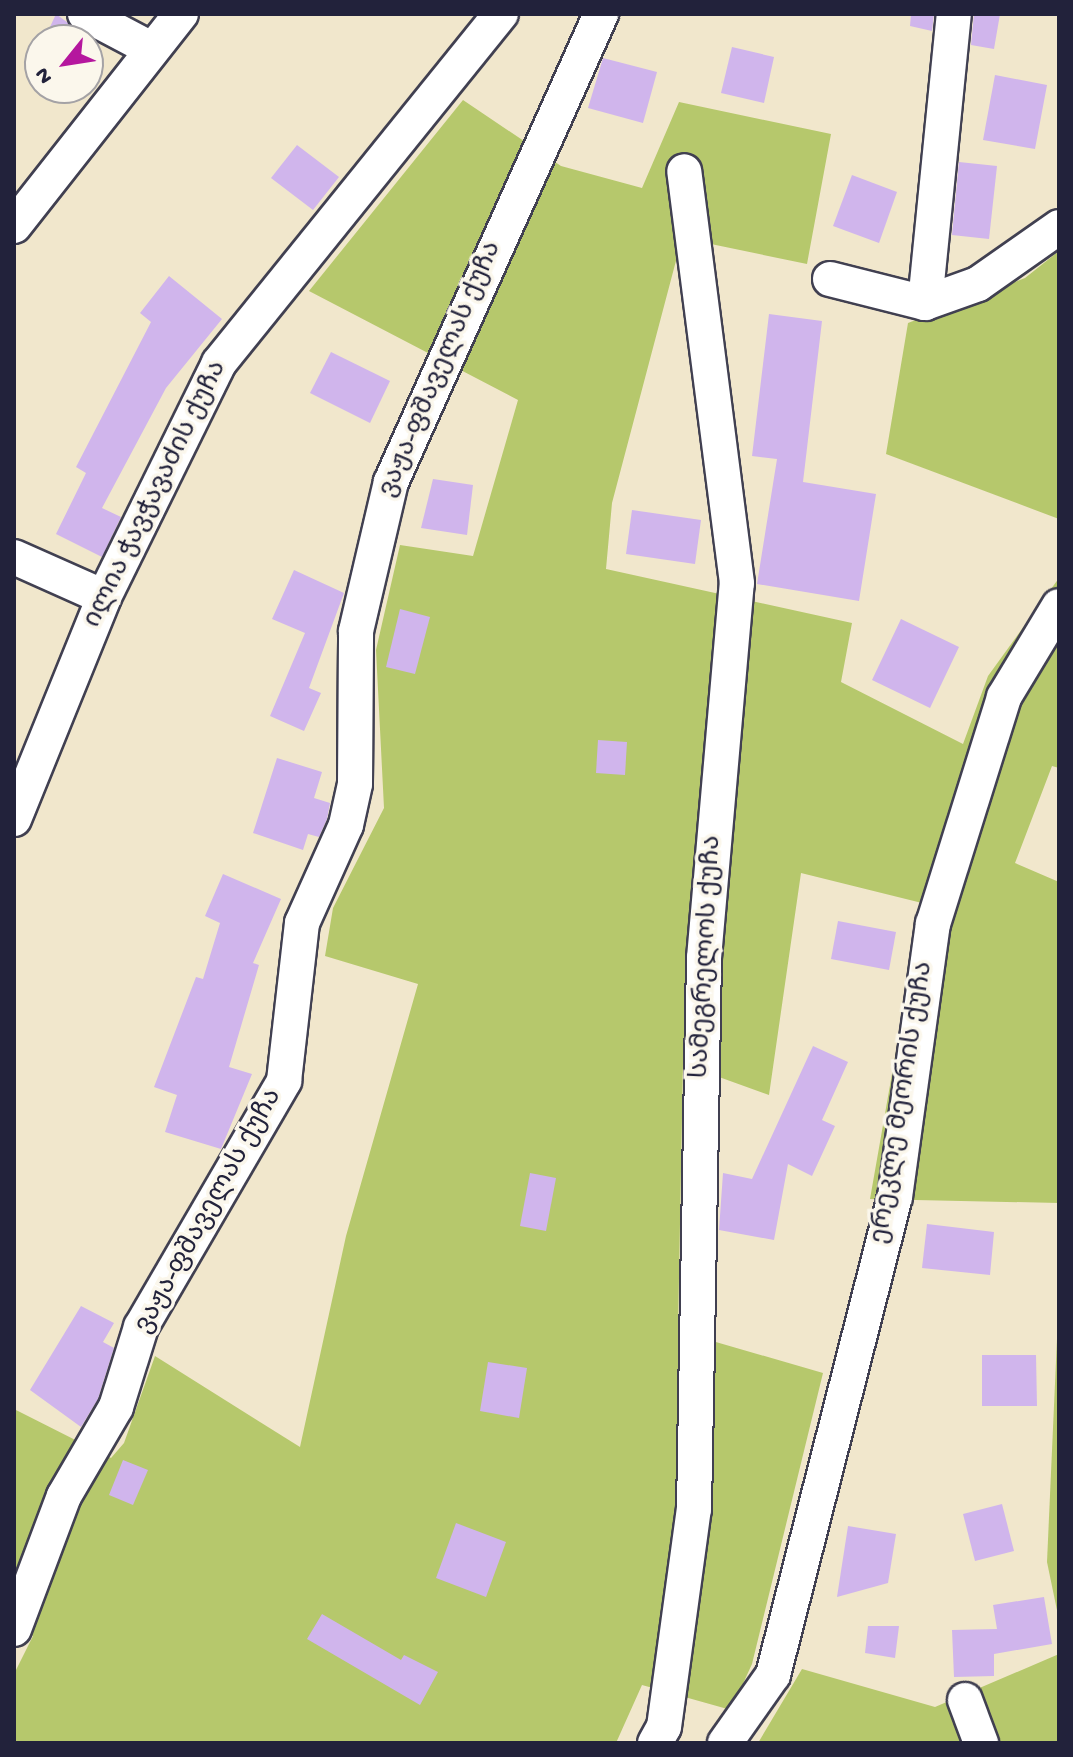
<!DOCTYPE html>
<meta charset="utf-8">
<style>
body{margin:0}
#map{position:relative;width:1073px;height:1757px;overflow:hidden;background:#f1e7cc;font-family:"Gochi Hand","Noto Sans Georgian",sans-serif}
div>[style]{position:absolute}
.green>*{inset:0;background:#b6c86c}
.building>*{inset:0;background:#d0b5ec}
.roads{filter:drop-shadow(2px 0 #414051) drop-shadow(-2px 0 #414051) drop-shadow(0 2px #414051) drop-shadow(0 -2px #414051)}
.minor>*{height:34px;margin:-17px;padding:0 17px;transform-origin:17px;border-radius:17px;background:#fff}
span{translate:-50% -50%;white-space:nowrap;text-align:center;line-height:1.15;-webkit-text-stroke:7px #fbf7ec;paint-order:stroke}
.street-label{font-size:26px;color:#22223b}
.frame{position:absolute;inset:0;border:16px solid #22223b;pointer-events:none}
.north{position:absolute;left:24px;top:24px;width:80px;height:80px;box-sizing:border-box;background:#fbf7ec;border:2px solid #a4a2a5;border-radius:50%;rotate:240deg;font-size:22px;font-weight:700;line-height:32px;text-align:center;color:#22223b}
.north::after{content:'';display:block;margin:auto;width:28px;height:36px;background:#b5179e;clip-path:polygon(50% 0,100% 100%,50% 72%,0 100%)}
</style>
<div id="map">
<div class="green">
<i style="clip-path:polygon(463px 100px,561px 166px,642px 188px,679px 102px,831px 134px,807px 264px,682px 238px,612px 503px,606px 569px,852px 623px,841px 682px,963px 744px,988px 676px,1059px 578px,1059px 768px,1052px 766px,1015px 863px,1059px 882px,1059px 1203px,870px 1199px,922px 903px,801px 873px,769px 1095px,683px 1064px,678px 1331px,823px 1373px,752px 1664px,731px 1710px,642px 1685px,616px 1743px,14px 1743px,14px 1674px,33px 1636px,14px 1627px,14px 1409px,111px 1458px,124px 1443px,155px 1356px,300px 1447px,346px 1236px,418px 984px,325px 956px,333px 908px,384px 808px,376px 650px,400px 545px,473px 556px,518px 400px,309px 291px)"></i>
<i style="clip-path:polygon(1059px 251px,1059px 519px,886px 454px,908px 323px,1025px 278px)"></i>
<i style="clip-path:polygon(1059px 1294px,1059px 1620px,1047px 1562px)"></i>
<i style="clip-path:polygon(1059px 1654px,1059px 1743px,758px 1743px,802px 1669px,935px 1707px)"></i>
</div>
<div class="building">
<i style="clip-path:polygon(56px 14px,94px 42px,88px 54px,88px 40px,44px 40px)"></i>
<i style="clip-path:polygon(911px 14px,934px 14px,932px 31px,910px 26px)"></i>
<i style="clip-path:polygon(974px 14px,1000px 14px,994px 49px,971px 45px)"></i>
<i style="clip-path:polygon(732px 47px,774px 57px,764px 103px,721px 93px)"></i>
<i style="clip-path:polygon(603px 58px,657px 72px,643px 123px,588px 108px)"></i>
<i style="clip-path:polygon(995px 75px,1047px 85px,1035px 149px,983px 140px)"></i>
<i style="clip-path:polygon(297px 145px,339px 177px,313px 210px,271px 178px)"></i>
<i style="clip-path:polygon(959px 162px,997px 166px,989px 239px,952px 235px)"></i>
<i style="clip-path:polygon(852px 175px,897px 192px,879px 243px,833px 226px)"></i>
<i style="clip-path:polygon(169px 276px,222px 319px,166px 388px,102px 508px,121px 517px,102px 557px,56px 534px,86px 473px,76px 467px,151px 322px,140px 313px)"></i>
<i style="clip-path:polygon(769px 314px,822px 321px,803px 482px,876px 494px,859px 601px,757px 584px,777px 459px,752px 456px)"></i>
<i style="clip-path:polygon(331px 352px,390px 381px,370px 423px,310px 393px)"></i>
<i style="clip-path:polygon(433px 479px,473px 485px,467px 535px,421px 528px)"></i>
<i style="clip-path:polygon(632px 510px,701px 520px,695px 564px,626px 554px)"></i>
<i style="clip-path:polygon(294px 570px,344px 593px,309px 688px,321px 693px,304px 731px,270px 716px,305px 633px,272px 619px)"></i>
<i style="clip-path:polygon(400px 609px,430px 617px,415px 674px,386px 667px)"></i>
<i style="clip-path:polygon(901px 619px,959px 647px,930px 708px,872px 680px)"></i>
<i style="clip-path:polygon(598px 740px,627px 742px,625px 775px,596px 773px)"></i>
<i style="clip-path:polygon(277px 758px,322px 772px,314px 798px,330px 803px,327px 819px,319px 837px,308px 834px,303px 850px,253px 833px)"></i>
<i style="clip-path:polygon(223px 874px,281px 899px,253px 963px,259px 965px,229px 1067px,252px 1074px,221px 1149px,165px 1132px,177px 1095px,154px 1087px,196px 977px,203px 979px,220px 923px,205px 916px)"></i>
<i style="clip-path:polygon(838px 921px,896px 932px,889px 970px,831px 959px)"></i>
<i style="clip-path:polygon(813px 1046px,848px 1062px,822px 1120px,835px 1126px,812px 1176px,788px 1164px,774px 1240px,719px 1230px,723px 1173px,752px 1179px)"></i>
<i style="clip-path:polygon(530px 1173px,556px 1178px,546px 1231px,520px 1226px)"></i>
<i style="clip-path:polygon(927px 1224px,994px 1232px,990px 1275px,922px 1268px)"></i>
<i style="clip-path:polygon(81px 1306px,114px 1323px,103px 1342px,114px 1348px,98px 1399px,81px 1427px,30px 1390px)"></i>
<i style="clip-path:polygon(982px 1355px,1036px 1355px,1037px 1406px,982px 1406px)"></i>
<i style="clip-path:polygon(488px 1362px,527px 1368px,519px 1418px,480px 1411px)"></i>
<i style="clip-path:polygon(123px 1460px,148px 1470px,133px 1505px,109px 1495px)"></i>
<i style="clip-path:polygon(1002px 1504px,1014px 1551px,975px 1561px,963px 1514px)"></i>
<i style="clip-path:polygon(456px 1523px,506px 1542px,486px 1597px,436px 1578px)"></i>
<i style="clip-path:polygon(848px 1526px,896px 1534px,888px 1583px,837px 1597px)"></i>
<i style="clip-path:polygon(1044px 1597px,1052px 1644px,994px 1654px,994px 1676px,954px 1677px,952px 1630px,997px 1629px,993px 1605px)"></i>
<i style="clip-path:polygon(322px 1614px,401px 1660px,404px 1655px,438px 1672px,420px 1705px,307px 1639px)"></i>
<i style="clip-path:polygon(868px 1626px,899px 1626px,895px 1658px,865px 1653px)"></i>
</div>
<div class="roads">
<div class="minor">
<i style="left:85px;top:14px;width:75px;rotate:27.9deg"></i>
<i style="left:14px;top:226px;width:270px;rotate:-51.8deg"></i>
<i style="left:830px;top:279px;width:98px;rotate:14.2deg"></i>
<i style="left:925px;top:303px;width:56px;rotate:-19.7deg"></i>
<i style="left:978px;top:284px;width:99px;rotate:-35.1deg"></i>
<i style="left:925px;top:303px;width:290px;rotate:-84.3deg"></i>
<i style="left:14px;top:557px;width:98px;rotate:24deg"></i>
<i style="left:14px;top:819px;width:240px;rotate:-67.9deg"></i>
<i style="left:104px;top:597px;width:261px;rotate:-63.8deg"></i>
<i style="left:219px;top:363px;width:449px;rotate:-51.1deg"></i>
<i style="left:14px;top:1629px;width:142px;rotate:-69.4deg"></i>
<i style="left:64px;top:1496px;width:103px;rotate:-59.7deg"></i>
<i style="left:116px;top:1407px;width:84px;rotate:-72.6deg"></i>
<i style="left:141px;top:1327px;width:285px;rotate:-59.8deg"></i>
<i style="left:284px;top:1081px;width:159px;rotate:-83.5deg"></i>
<i style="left:302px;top:923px;width:107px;rotate:-65.8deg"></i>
<i style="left:346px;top:825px;width:42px;rotate:-77.6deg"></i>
<i style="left:355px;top:784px;width:153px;rotate:-89.6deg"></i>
<i style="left:356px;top:631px;width:153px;rotate:-76.8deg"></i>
<i style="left:391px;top:482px;width:513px;rotate:-65.83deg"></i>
<i style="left:965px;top:1700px;width:46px;rotate:69.6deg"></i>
<i style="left:655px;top:1743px;width:18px;rotate:-61deg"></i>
<i style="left:664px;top:1727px;width:220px;rotate:-82.2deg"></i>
<i style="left:694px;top:1509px;width:551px;rotate:-88.96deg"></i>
<i style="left:704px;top:958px;width:376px;rotate:-85deg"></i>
<i style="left:737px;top:583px;width:415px;rotate:-97.3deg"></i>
<i style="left:725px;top:1743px;width:83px;rotate:-54.8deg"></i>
<i style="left:773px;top:1675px;width:493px;rotate:-75.7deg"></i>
<i style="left:895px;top:1197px;width:276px;rotate:-82.1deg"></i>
<i style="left:933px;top:924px;width:238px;rotate:-72.6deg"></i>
<i style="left:1004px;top:697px;width:106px;rotate:-58.9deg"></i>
</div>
</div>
<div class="street-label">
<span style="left:442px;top:370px;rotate:-67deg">ვაჟა-ფშაველას ქუჩა</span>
<span style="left:157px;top:495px;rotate:-64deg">ილია ჭავჭავაძის ქუჩა</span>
<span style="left:708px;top:957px;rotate:-87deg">სამეგრელოს ქუჩა</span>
<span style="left:904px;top:1103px;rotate:-81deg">ერეკლე მეორის ქუჩა</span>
<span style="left:210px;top:1212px;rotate:-61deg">ვაჟა-ფშაველას ქუჩა</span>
</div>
<div class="frame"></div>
<div class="north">N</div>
</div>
